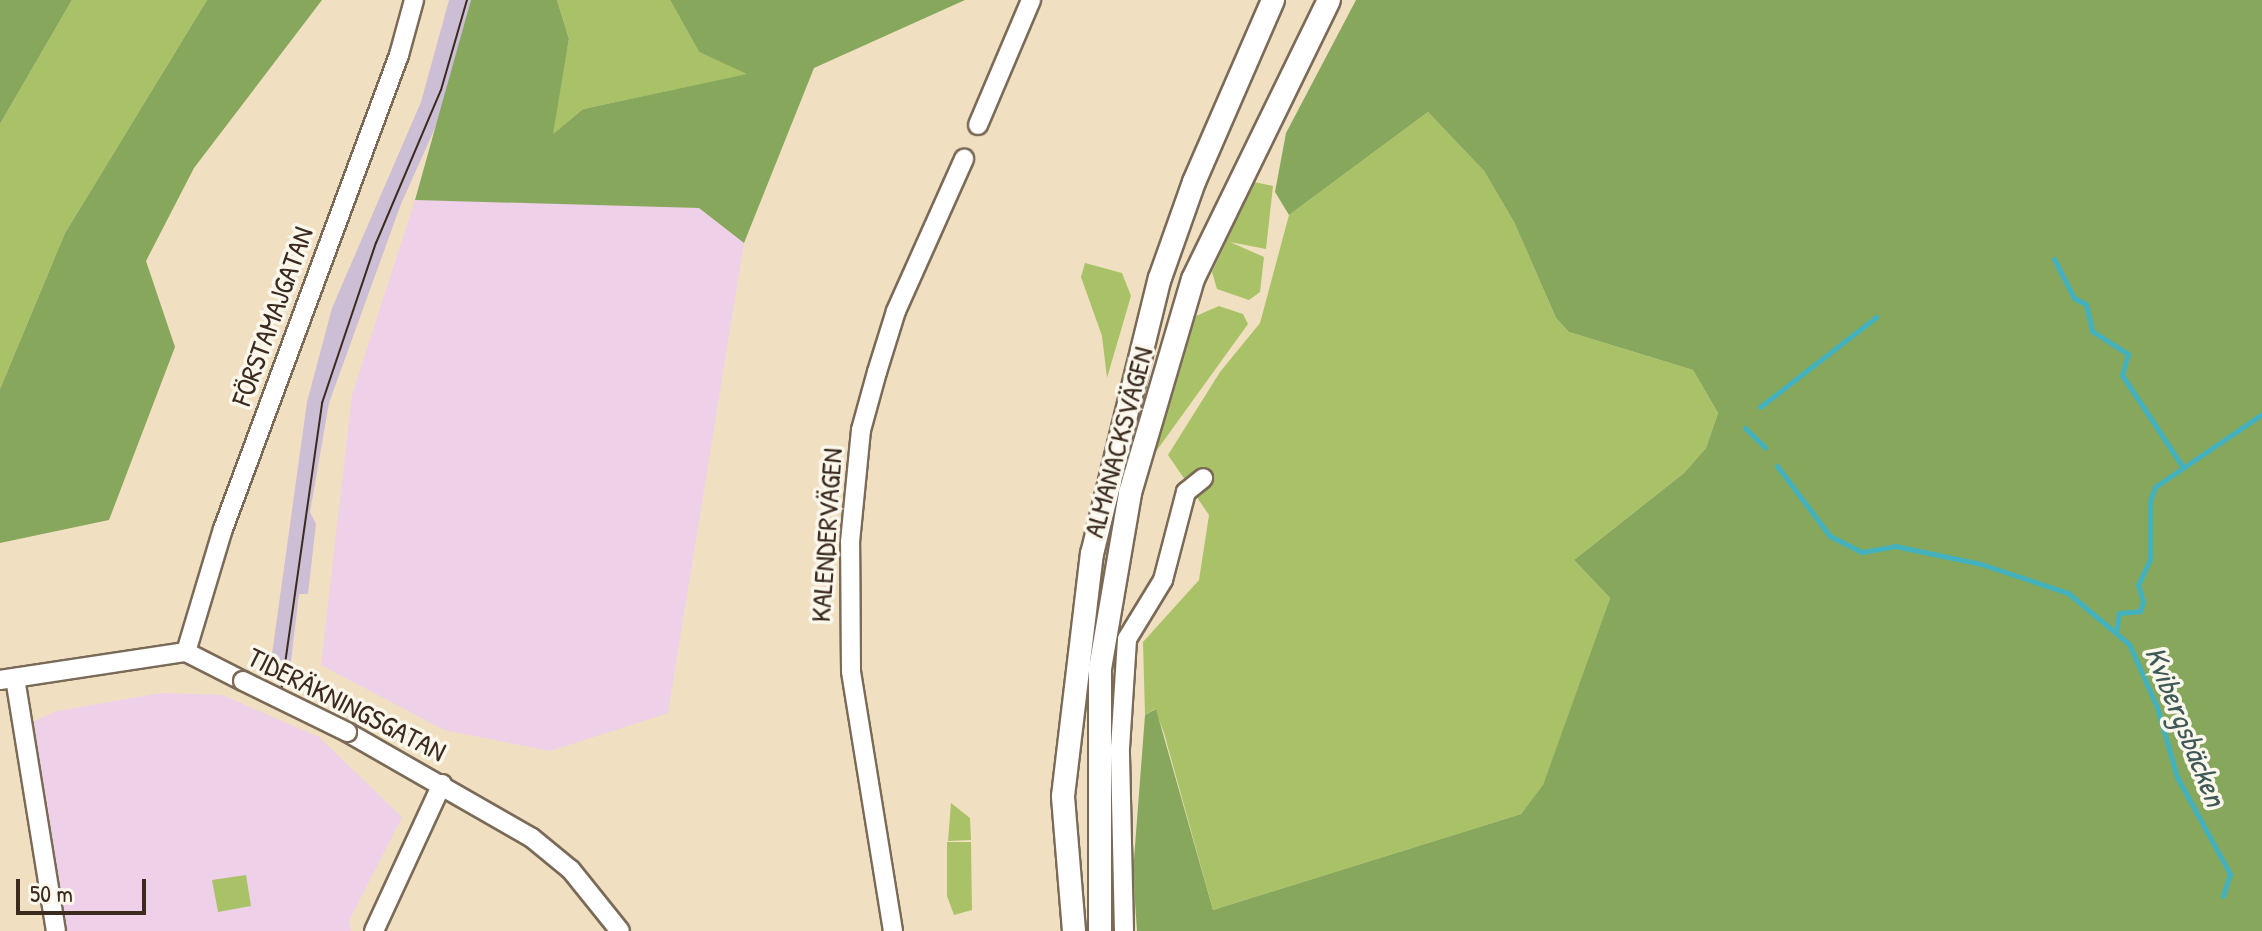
<!DOCTYPE html>
<meta charset="utf-8">
<style>
body{margin:0}
#map{position:relative;width:2262px;height:931px;overflow:hidden;background:#f0e0c1;font-family:"Patrick Hand",sans-serif}
div>[style]{position:absolute}
.built>*{inset:0;background:#eed0e8}
.industrial>*{inset:0;background:#ccbed4}
.green>*{inset:0;background:#aac267}
.forest>*{inset:0;background:#87a85c}
.stream>*{height:5px;margin:-2.5px;padding:0 2.5px;transform-origin:2.5px;border-radius:2.5px;background:#43b1be}
.roads{filter:drop-shadow(2px 0 #7a6a57) drop-shadow(-2px 0 #7a6a57) drop-shadow(0 2px #7a6a57) drop-shadow(0 -2px #7a6a57)}
.minor>*{height:18px;margin:-9px;padding:0 9px;transform-origin:9px;border-radius:9px;background:#fff}
.major>*{height:22px;margin:-11px;padding:0 11px;transform-origin:11px;border-radius:11px;background:#fff}
.tram>*{height:2px;margin:-1px;padding:0 1px;transform-origin:1px;border-radius:1px;background:#3b2a1e}
.bridges{filter:drop-shadow(2px 0 #7a6a57) drop-shadow(-2px 0 #7a6a57) drop-shadow(0 2px #7a6a57) drop-shadow(0 -2px #7a6a57)}
.minor-bridge>*{height:18px;margin:-9px;padding:0 9px;transform-origin:9px;border-radius:9px;background:#fff}
span{translate:-50% -50%;white-space:nowrap;text-align:center;line-height:1.15;-webkit-text-stroke:7px #fbf7ec;paint-order:stroke}
.street-label{font-size:28px;color:#3b2a1e}
.water-label{font-size:30px;color:#3e5956;font-style:italic}
.scale{position:absolute;left:16px;top:879px;width:130px;height:36px;box-sizing:border-box;border:4px solid #3b2a1e;border-top:0;padding-left:10px;font-size:24px;line-height:28px;white-space:nowrap;color:#3b2a1e;-webkit-text-stroke:6px #fbf7ec;paint-order:stroke}
</style>
<div id="map">
<div class="built">
<i style="clip-path:polygon(454px 198px,699px 208px,744px 243px,668px 713px,550px 751px,444px 730px,321px 665px,352px 395px,415px 200px)"></i>
<i style="clip-path:polygon(161px 693px,222px 695px,319px 737px,402px 817px,349px 921px,351px 931px,64px 931px,28px 724px,57px 711px)"></i>
</div>
<div class="industrial">
<i style="clip-path:polygon(449px 0,471px 0,444px 108px,401px 204px,329px 403px,310px 512px,316px 524px,308px 594px,299px 594px,288px 686px,269px 676px,307px 402px,332px 308px,421px 102px)"></i>
</div>
<div class="green">
<i style="clip-path:polygon(72px 0,207px 0,65px 233px,0 389px,0 124px)"></i>
<i style="clip-path:polygon(557px 0,670px 0,699px 52px,749px 74px,583px 109px,552px 135px,569px 39px)"></i>
<i style="clip-path:polygon(1428px 112px,1484px 171px,1514px 222px,1556px 318px,1569px 332px,1693px 370px,1718px 413px,1706px 448px,1684px 473px,1574px 560px,1610px 598px,1543px 786px,1521px 814px,1213px 910px,1164px 733px,1155px 709px,1145px 715px,1143px 642px,1199px 580px,1209px 515px,1168px 455px,1220px 372px,1260px 323px,1289px 215px)"></i>
<i style="clip-path:polygon(1254px 182px,1273px 186px,1266px 249px,1230px 242px,1264px 257px,1260px 292px,1249px 300px,1217px 289px,1212px 272px)"></i>
<i style="clip-path:polygon(1085px 263px,1122px 273px,1131px 296px,1107px 378px,1102px 336px,1081px 277px)"></i>
<i style="clip-path:polygon(1219px 306px,1243px 314px,1248px 324px,1152px 457px,1196px 316px)"></i>
<i style="clip-path:polygon(951px 803px,970px 818px,971px 840px,948px 841px)"></i>
<i style="clip-path:polygon(947px 842px,971px 842px,972px 910px,954px 915px,947px 896px)"></i>
<i style="clip-path:polygon(246px 875px,251px 906px,218px 912px,212px 880px)"></i>
</div>
<div class="forest">
<i style="clip-path:polygon(0 0,72px 0,0 124px)"></i>
<i style="clip-path:polygon(207px 0,322px 0,194px 168px,146px 261px,175px 347px,109px 520px,0 543px,0 389px,65px 233px)"></i>
<i style="clip-path:polygon(471px 0,557px 0,569px 39px,553px 134px,583px 109px,747px 74px,699px 52px,670px 0,965px 0,814px 68px,744px 243px,699px 208px,415px 200px)"></i>
<i style="clip-path:polygon(1356px 0,2262px 0,2262px 931px,1137px 931px,1133px 872px,1145px 715px,1156px 709px,1213px 910px,1521px 814px,1543px 785px,1610px 598px,1574px 560px,1684px 473px,1706px 448px,1718px 413px,1693px 370px,1569px 332px,1556px 318px,1514px 222px,1484px 171px,1428px 112px,1289px 215px,1275px 192px,1286px 133px)"></i>
</div>
<div class="stream">
<i style="left:2054px;top:259px;width:44px;rotate:62.9deg"></i>
<i style="left:2074px;top:298px;width:13px;rotate:27deg"></i>
<i style="left:2086px;top:304px;width:28px;rotate:77deg"></i>
<i style="left:2092px;top:331px;width:43px;rotate:32.6deg"></i>
<i style="left:2128px;top:354px;width:22px;rotate:106deg"></i>
<i style="left:2122px;top:375px;width:109px;rotate:56.6deg"></i>
<i style="left:1760px;top:407px;width:147px;rotate:-37.8deg"></i>
<i style="left:1745px;top:428px;width:28px;rotate:44deg"></i>
<i style="left:1777px;top:466px;width:88px;rotate:52.9deg"></i>
<i style="left:1830px;top:536px;width:36px;rotate:27deg"></i>
<i style="left:1862px;top:552px;width:34px;rotate:-10deg"></i>
<i style="left:1895px;top:546px;width:88px;rotate:11.8deg"></i>
<i style="left:1981px;top:564px;width:92px;rotate:18.4deg"></i>
<i style="left:2068px;top:593px;width:80px;rotate:39.9deg"></i>
<i style="left:2129px;top:644px;width:69px;rotate:66deg"></i>
<i style="left:2157px;top:707px;width:73px;rotate:74.1deg"></i>
<i style="left:2177px;top:777px;width:111px;rotate:61.3deg"></i>
<i style="left:2230px;top:874px;width:23px;rotate:108deg"></i>
<i style="left:2116px;top:632px;width:19px;rotate:-81deg"></i>
<i style="left:2119px;top:613px;width:21px;rotate:-5deg"></i>
<i style="left:2140px;top:611px;width:10px;rotate:-73deg"></i>
<i style="left:2143px;top:601px;width:17px;rotate:-107deg"></i>
<i style="left:2138px;top:585px;width:29px;rotate:-65deg"></i>
<i style="left:2150px;top:559px;width:58px;rotate:-90deg"></i>
<i style="left:2150px;top:501px;width:15px;rotate:-70deg"></i>
<i style="left:2155px;top:487px;width:130px;rotate:-34.3deg"></i>
</div>
<div class="roads">
<div class="minor">
<i style="left:978px;top:125px;width:136px;rotate:-67deg"></i>
<i style="left:186px;top:652px;width:128px;rotate:-73.3deg"></i>
<i style="left:223px;top:529px;width:506px;rotate:-69.63deg"></i>
<i style="left:399px;top:55px;width:57px;rotate:-74.7deg"></i>
<i style="left:15px;top:678px;width:256px;rotate:80.8deg"></i>
<i style="left:0;top:680px;width:188px;rotate:-8.6deg"></i>
<i style="left:186px;top:652px;width:64px;rotate:27deg"></i>
<i style="left:347px;top:732px;width:213px;rotate:29.8deg"></i>
<i style="left:532px;top:838px;width:50px;rotate:39.4deg"></i>
<i style="left:571px;top:870px;width:78px;rotate:51.2deg"></i>
<i style="left:374px;top:931px;width:162px;rotate:-65.2deg"></i>
<i style="left:893px;top:931px;width:263px;rotate:-99.2deg"></i>
<i style="left:851px;top:671px;width:129px;rotate:-90.4deg"></i>
<i style="left:850px;top:542px;width:113px;rotate:-84.4deg"></i>
<i style="left:861px;top:430px;width:60px;rotate:-74.6deg"></i>
<i style="left:877px;top:372px;width:64px;rotate:-72.7deg"></i>
<i style="left:896px;top:311px;width:167px;rotate:-65.9deg"></i>
<i style="left:1124px;top:931px;width:183px;rotate:-91.3deg"></i>
<i style="left:1120px;top:748px;width:109px;rotate:-86.3deg"></i>
<i style="left:1127px;top:639px;width:69px;rotate:-58.6deg"></i>
<i style="left:1163px;top:580px;width:91px;rotate:-75.4deg"></i>
<i style="left:1186px;top:492px;width:22px;rotate:-39deg"></i>
</div>
<div class="major">
<i style="left:1074px;top:931px;width:135px;rotate:-94.7deg"></i>
<i style="left:1063px;top:796px;width:244px;rotate:-83.2deg"></i>
<i style="left:1092px;top:554px;width:284px;rotate:-76.2deg"></i>
<i style="left:1160px;top:278px;width:102px;rotate:-70.5deg"></i>
<i style="left:1194px;top:182px;width:198px;rotate:-66.5deg"></i>
<i style="left:1100px;top:931px;width:262px;rotate:-90deg"></i>
<i style="left:1100px;top:669px;width:179px;rotate:-80.3deg"></i>
<i style="left:1130px;top:493px;width:223px;rotate:-73.6deg"></i>
<i style="left:1193px;top:279px;width:310px;rotate:-64deg"></i>
</div>
</div>
<div class="tram">
<i style="left:281px;top:692px;width:292px;rotate:-81.9deg"></i>
<i style="left:322px;top:403px;width:169px;rotate:-71.4deg"></i>
<i style="left:376px;top:243px;width:166px;rotate:-67deg"></i>
<i style="left:441px;top:90px;width:94px;rotate:-73.9deg"></i>
</div>
<div class="bridges">
<div class="minor-bridge">
<i style="left:243px;top:681px;width:116px;rotate:26.1deg"></i>
</div>
</div>
<div class="street-label">
<span style="left:272px;top:316px;rotate:-70deg">FÖRSTAMAJGATAN</span>
<span style="left:1118px;top:442px;rotate:-75deg">ALMANACKSVÄGEN</span>
<span style="left:826px;top:535px;rotate:-86deg">KALENDERVÄGEN</span>
<span style="left:347px;top:704px;rotate:27deg">TIDERÄKNINGSGATAN</span>
</div>
<div class="water-label">
<span style="left:2186px;top:726px;rotate:68deg">Kvibergsbäcken</span>
</div>
<div class="scale">50 m</div>
</div>
